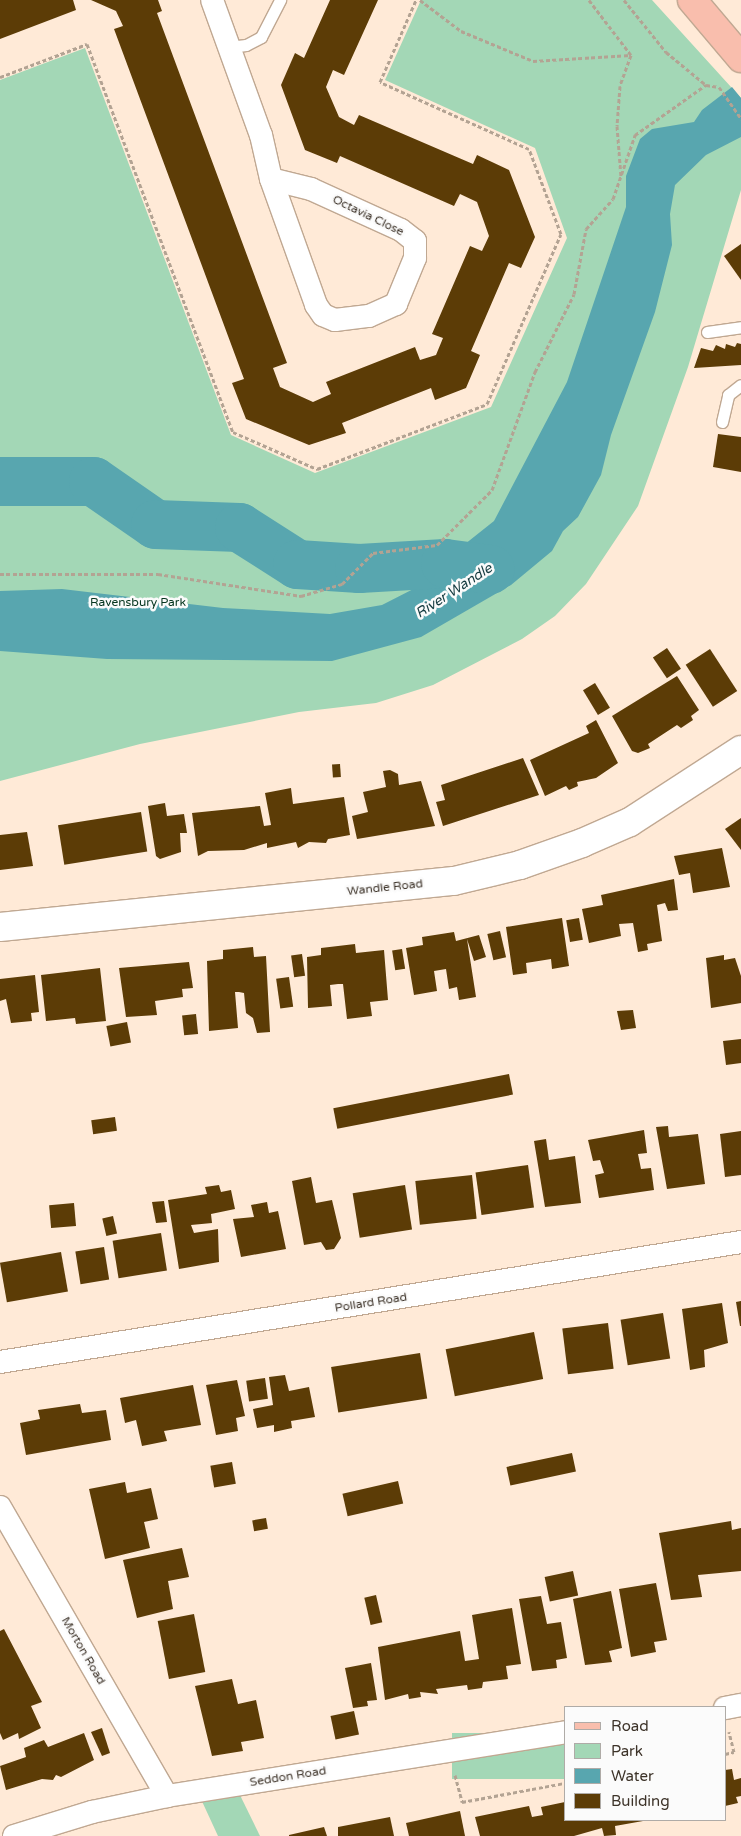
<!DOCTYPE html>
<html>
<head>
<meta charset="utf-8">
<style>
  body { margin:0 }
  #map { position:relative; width:741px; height:1836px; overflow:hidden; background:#ffead7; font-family:"Varela Round",sans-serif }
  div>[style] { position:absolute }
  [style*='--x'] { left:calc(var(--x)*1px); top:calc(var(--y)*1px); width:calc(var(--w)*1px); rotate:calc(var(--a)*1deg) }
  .green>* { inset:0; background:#a3d7b6; transform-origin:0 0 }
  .water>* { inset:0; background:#58a6af }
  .river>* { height:49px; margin:-24.5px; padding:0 24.5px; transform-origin:24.5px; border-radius:24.5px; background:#58a6af }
  .building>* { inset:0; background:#5c3c06; transform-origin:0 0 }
  .path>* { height:3px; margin-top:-1.5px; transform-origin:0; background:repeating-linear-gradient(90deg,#b3a393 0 4px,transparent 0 6.5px) }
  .roads { filter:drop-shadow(1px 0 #c0a892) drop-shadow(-1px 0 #c0a892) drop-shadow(0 1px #c0a892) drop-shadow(0 -1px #c0a892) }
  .lane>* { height:11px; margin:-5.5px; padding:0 5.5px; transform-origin:5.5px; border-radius:5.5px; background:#fff }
  .street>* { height:22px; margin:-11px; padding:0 11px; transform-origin:11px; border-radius:11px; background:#fff }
  .secondary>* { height:28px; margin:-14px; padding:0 14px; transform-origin:14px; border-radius:14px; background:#fff }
  .primary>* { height:28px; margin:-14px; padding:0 14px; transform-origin:14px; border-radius:14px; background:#f9bead }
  span { translate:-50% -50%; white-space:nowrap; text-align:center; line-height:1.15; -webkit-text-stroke:5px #fbfbfb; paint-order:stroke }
  .street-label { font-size:12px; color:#3d3329 }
  .park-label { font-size:12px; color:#05351e }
  .water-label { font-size:14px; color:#143a3f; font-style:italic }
  .legend { position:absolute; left:564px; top:1706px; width:162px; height:115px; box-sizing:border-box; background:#fbfbfb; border:1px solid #afaba7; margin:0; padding:6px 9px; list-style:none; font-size:15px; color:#3d3329 }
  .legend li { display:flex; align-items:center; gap:10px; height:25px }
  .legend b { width:25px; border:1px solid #afaba7 }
</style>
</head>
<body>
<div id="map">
  <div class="green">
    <div style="clip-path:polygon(421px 0,652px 0,741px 98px,741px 190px,688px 367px,638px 506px,586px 584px,555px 616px,522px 639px,433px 685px,376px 703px,299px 712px,140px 744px,0 781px,0 80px,85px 48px,231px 435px,315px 473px,491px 407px,567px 238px,535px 148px,385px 80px)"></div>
    <div style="left:565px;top:1733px;width:46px;height:113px;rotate:90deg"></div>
    <div style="clip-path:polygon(237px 1789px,260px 1836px,218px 1836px,200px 1797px)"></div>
  </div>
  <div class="water">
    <div style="clip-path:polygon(732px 87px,741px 98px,741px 137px,706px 155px,675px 185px,670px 214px,672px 245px,655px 312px,611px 435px,601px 475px,578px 517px,563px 531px,552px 551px,511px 585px,421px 637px,332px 661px,107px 659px,0 651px,0 591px,62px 589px,223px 608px,330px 614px,382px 605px,429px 581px,455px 552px,494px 521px,567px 382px,626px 207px,626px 176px,640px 139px,652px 129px,694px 122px,702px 110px)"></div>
  </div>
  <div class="river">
    <div style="--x:0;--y:481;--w:93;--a:0"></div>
    <div style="--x:93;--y:481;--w:75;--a:34.7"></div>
    <div style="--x:155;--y:524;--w:84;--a:2"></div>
    <div style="--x:239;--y:527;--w:69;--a:32.5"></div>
    <div style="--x:297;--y:564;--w:62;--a:3.7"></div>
    <div style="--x:359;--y:568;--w:86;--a:-3.3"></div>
    <div style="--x:445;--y:563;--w:45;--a:7.6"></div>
  </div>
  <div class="building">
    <div style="clip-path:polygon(0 0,73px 0,76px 10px,0 39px)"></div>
    <div style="clip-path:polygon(91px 0,158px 0,162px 11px,157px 13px,287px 363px,273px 368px,280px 387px,313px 402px,331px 394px,326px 382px,415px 347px,420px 360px,436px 355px,443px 338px,432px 334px,470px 246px,482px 251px,489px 236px,477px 202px,460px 194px,454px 206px,340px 156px,337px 163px,305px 150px,281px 85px,295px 53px,304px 58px,330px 0,378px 0,344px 75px,333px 70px,326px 87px,339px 117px,354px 125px,359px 115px,473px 164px,477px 155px,509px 170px,535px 237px,521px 268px,509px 263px,471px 351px,480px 355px,466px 388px,435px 400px,431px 388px,342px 423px,346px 433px,309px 445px,246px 419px,232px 383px,244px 379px,114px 29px,123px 26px,116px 11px)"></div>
    <div style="clip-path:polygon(741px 244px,741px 280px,724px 256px)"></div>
    <div style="clip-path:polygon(737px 343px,741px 344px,741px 365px,694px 368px,701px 348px,713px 351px,716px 345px,725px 349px,726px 344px,735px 347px)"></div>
    <div style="clip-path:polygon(718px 434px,741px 437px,741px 472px,713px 467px)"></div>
    <div style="left:667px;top:648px;width:25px;height:17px;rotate:56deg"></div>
    <div style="left:710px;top:649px;width:50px;height:29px;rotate:57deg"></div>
    <div style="clip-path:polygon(677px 676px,699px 710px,691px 716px,693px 720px,681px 728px,677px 725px,648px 744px,650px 748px,638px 753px,632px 751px,612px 716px)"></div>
    <div style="left:595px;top:683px;width:29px;height:14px;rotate:59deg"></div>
    <div style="clip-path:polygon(596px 720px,618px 763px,596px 778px,577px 782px,578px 786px,569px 790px,566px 786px,545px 796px,530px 760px,589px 733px,586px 726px)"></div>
    <div style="clip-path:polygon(523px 758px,539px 795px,443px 826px,436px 802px,445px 800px,441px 785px)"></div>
    <div style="left:340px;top:764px;width:13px;height:8px;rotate:86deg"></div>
    <div style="clip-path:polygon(390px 770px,398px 774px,399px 785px,421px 781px,435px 826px,357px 839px,352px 816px,368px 812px,363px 792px,386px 787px,383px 771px)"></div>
    <div style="clip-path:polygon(291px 788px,293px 804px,344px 797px,350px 835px,328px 839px,326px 843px,309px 842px,298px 848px,296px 842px,267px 848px,267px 843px,244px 850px,208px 851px,198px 856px,192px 813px,260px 806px,264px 826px,271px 825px,265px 793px)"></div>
    <div style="clip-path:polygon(165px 803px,167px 816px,184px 814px,187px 833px,180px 833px,181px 852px,160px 859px,156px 856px,148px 806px)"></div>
    <div style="left:141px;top:812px;width:40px;height:84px;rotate:81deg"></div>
    <div style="clip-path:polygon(741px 818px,741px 850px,725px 829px)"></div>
    <div style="clip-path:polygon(27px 832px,33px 866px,0 870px,0 835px)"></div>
    <div style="clip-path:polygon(722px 848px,730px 887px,693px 893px,690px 873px,679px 875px,674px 856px)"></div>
    <div style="clip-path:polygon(674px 879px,678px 910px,668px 911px,665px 903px,657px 905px,662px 941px,647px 944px,648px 950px,638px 952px,633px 923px,619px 924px,621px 936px,589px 943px,582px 909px,603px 905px,601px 895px)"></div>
    <div style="clip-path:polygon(562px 918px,569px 966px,552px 969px,551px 959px,526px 963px,527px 973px,513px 975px,506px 927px)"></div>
    <div style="left:579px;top:918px;width:22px;height:13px;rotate:80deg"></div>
    <div style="left:500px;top:931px;width:27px;height:13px;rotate:77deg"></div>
    <div style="clip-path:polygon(454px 932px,456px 941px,479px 935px,486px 957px,474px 961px,467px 939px,476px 997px,459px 1000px,457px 987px,449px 989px,446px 969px,434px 971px,437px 991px,414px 995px,406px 948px,423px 945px,422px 937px)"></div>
    <div style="clip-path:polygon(355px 944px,356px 953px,384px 950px,388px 1000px,370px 1002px,372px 1016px,347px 1019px,343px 984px,338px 984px,330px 985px,332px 1006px,308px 1008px,307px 957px,321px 955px,321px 948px)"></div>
    <div style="clip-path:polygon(253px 947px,254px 957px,266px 956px,270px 1032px,257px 1033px,253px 1018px,246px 1013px,244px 993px,239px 992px,235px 992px,238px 1028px,209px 1031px,207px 961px,223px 959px,223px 950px)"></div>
    <div style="left:402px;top:949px;width:20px;height:10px;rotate:81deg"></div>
    <div style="left:302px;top:954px;width:22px;height:11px;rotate:82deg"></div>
    <div style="clip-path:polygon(724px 955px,724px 960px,735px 958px,741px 976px,741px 1003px,711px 1008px,706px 958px)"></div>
    <div style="clip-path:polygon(189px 962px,193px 988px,182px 989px,183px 997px,155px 1001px,157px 1015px,126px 1017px,119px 968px)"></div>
    <div style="clip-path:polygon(100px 968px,106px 1021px,76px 1024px,75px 1018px,46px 1021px,41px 975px)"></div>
    <div style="clip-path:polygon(35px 975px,39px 1012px,31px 1013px,32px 1021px,11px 1023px,6px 999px,0 1001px,0 979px)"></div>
    <div style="left:289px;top:977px;width:30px;height:13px;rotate:82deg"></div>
    <div style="clip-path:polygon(633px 1010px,636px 1028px,621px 1030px,617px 1011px)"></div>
    <div style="left:196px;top:1014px;width:20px;height:14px;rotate:84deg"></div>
    <div style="left:127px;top:1022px;width:21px;height:21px;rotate:79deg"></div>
    <div style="clip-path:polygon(741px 1039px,741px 1063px,726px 1065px,723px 1041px)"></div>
    <div style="left:509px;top:1074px;width:21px;height:179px;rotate:79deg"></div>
    <div style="left:115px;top:1117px;width:14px;height:24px;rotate:82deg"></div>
    <div style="clip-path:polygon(668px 1126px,669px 1137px,698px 1134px,705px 1184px,667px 1189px,656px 1127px)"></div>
    <div style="clip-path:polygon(644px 1130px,647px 1153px,638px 1154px,641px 1169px,651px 1168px,654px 1190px,599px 1198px,595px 1175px,604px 1173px,600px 1160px,593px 1161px,588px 1140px)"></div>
    <div style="clip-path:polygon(741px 1131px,741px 1175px,725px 1177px,720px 1134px)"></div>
    <div style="clip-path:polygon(546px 1139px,549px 1160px,575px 1156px,581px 1203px,545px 1207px,534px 1141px)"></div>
    <div style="left:528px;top:1165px;width:43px;height:53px;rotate:82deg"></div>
    <div style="left:472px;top:1175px;width:44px;height:57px;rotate:84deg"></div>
    <div style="clip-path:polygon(311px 1177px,316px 1203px,332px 1200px,341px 1238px,334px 1249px,326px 1250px,321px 1242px,304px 1245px,292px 1181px)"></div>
    <div style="clip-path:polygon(219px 1185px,221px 1192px,231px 1190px,235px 1209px,211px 1214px,212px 1223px,191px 1225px,194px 1233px,218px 1229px,219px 1262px,179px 1269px,168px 1200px,207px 1194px,205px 1187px)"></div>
    <div style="left:405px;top:1185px;width:45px;height:53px;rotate:81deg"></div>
    <div style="clip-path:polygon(164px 1201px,167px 1222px,156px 1223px,152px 1202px)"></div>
    <div style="clip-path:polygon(267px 1202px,269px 1213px,278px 1211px,286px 1249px,241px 1257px,233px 1219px,254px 1217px,251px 1205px)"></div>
    <div style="left:74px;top:1203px;width:23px;height:25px;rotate:85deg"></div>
    <div style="left:113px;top:1216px;width:18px;height:11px;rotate:77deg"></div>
    <div style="left:161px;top:1233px;width:38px;height:49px;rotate:81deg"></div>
    <div style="left:104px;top:1247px;width:33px;height:29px;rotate:81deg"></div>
    <div style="left:61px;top:1252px;width:40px;height:62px;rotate:80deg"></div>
    <div style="clip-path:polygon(741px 1301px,741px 1326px,740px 1326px,736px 1302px)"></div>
    <div style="clip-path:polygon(722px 1303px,728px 1343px,704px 1350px,705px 1367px,690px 1370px,682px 1309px)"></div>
    <div style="left:663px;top:1313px;width:46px;height:43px;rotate:81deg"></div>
    <div style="left:608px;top:1323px;width:46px;height:46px;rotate:83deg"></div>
    <div style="left:534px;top:1332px;width:48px;height:90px;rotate:79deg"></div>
    <div style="left:420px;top:1353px;width:46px;height:90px;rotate:81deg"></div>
    <div style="clip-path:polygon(285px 1375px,289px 1391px,309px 1387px,315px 1417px,291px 1421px,292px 1428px,274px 1432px,274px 1425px,257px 1428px,253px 1409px,273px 1405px,269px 1377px)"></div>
    <div style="left:265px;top:1378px;width:21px;height:19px;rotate:82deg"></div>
    <div style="clip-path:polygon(237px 1380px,245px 1416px,236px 1418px,238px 1431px,216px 1435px,206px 1385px)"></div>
    <div style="clip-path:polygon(193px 1385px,201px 1425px,164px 1431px,167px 1441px,142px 1446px,136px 1420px,125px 1423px,120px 1398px)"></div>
    <div style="clip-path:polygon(80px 1404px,82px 1413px,106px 1410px,111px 1440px,26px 1455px,20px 1423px,40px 1419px,38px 1410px)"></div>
    <div style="left:572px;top:1453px;width:19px;height:67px;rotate:78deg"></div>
    <div style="left:232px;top:1462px;width:22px;height:22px;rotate:80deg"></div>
    <div style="left:398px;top:1481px;width:23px;height:57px;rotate:77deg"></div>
    <div style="clip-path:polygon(125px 1482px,127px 1493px,151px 1488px,158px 1519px,144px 1522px,150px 1548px,105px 1559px,89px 1489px)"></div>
    <div style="left:266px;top:1518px;width:11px;height:14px;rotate:80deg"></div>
    <div style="clip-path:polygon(731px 1521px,732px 1530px,741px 1528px,741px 1571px,698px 1575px,702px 1597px,671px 1600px,659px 1533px)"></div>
    <div style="clip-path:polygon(182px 1548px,189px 1577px,168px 1581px,173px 1609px,137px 1618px,123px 1560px)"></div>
    <div style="left:573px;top:1571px;width:25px;height:29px;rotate:78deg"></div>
    <div style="clip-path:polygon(656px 1583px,667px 1640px,654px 1642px,656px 1652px,631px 1657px,619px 1589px)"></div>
    <div style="clip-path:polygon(611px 1591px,622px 1648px,609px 1651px,612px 1662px,585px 1665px,573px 1599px)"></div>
    <div style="left:376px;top:1595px;width:28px;height:12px;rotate:77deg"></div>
    <div style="clip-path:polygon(541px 1596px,547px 1624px,561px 1622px,567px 1658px,556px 1660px,557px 1668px,532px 1671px,519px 1599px)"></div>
    <div style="clip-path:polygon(512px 1608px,521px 1664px,506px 1666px,508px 1679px,483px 1682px,482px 1688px,468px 1690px,467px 1685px,436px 1689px,438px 1694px,420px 1692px,421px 1697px,409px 1699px,408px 1694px,385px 1700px,378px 1647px,460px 1631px,465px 1661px,479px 1659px,472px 1615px)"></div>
    <div style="left:194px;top:1614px;width:59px;height:37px;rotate:79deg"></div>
    <div style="clip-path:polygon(4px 1629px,42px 1702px,31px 1706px,41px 1728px,19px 1739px,18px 1733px,3px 1740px,0 1733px,0 1631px)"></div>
    <div style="clip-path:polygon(371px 1663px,377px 1700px,367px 1701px,368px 1706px,353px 1708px,345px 1668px)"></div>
    <div style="clip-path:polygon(232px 1679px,238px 1704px,256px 1700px,264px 1738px,241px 1742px,243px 1751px,212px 1756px,195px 1686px)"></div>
    <div style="left:354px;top:1711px;width:24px;height:24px;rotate:78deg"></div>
    <div style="clip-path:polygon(102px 1728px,110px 1753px,102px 1756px,91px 1732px)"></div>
    <div style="clip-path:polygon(84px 1733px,94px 1760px,61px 1777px,56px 1775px,53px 1780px,42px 1779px,6px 1790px,0 1766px,26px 1757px,24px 1748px,44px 1740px,48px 1747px)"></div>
    <div style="clip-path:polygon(732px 1769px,734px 1780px,741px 1778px,741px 1796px,736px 1797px,738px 1803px,725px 1806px,725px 1770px)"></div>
    <div style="clip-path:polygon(565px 1802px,565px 1820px,643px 1821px,615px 1826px,616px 1835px,604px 1836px,602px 1828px,574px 1836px,480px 1836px,475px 1817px,529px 1806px,532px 1817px,543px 1815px,541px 1807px)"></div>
    <div style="clip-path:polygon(460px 1811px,465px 1836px,409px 1836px,406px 1823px)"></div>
    <div style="clip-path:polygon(390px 1817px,394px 1836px,338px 1836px,338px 1827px)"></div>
    <div style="clip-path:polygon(324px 1827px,327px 1836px,289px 1836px,289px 1835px)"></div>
  </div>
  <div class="path">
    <div style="--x:420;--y:0;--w:51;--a:37.1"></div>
    <div style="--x:461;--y:31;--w:78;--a:22.6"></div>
    <div style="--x:533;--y:61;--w:98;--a:-3.5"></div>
    <div style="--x:589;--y:0;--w:69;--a:52.6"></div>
    <div style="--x:631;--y:55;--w:33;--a:110"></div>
    <div style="--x:620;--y:86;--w:40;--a:94.3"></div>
    <div style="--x:617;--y:126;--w:51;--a:85.5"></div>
    <div style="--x:624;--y:0;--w:67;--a:51.1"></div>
    <div style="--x:666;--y:52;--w:52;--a:39.5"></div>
    <div style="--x:706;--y:85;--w:13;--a:9"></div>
    <div style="--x:719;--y:87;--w:39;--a:55"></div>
    <div style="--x:0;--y:77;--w:93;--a:-20.8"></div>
    <div style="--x:87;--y:44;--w:415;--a:69.4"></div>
    <div style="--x:233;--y:432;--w:92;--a:23.8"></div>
    <div style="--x:317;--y:469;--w:182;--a:-20.9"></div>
    <div style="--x:487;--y:404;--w:185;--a:-66.5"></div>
    <div style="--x:561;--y:234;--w:91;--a:-110.6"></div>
    <div style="--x:529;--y:149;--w:163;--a:-155.8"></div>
    <div style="--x:380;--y:82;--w:90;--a:-66.3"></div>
    <div style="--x:0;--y:574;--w:158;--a:0"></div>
    <div style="--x:158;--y:574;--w:145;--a:8.7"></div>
    <div style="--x:301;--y:596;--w:43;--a:-16.3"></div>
    <div style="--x:342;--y:584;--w:44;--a:-45"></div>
    <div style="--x:373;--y:553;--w:64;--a:-7.1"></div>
    <div style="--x:437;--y:545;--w:78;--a:-45"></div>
    <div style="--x:492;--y:490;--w:126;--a:-70"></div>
    <div style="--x:535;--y:372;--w:87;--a:-63.4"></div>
    <div style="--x:574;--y:294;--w:66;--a:-79.5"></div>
    <div style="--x:586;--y:229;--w:40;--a:-48"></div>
    <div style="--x:613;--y:199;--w:68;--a:-71"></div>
    <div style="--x:635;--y:135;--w:87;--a:-35.2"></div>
    <div style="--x:725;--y:1754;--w:9;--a:-13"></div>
    <div style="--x:734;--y:1752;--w:21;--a:-104"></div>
    <div style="--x:455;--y:1775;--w:28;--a:75"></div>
    <div style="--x:462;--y:1802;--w:105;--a:-10.5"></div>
  </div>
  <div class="roads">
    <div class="lane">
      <div style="--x:229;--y:47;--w:17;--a:-7"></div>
      <div style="--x:246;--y:45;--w:17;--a:-28"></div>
      <div style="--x:261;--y:37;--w:42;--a:-62.8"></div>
      <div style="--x:707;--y:332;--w:34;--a:-8"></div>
      <div style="--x:722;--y:422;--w:28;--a:-77"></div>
      <div style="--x:728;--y:395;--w:16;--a:-38"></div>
    </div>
    <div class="street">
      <div style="--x:212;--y:0;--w:144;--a:70.1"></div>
      <div style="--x:261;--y:135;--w:45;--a:77.2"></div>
      <div style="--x:271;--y:179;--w:134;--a:70.3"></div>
      <div style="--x:316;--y:305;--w:12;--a:55"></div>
      <div style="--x:323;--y:315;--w:13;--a:23"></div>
      <div style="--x:335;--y:320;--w:34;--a:-7"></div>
      <div style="--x:369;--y:316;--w:30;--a:-24"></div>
      <div style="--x:396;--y:304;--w:50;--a:-67.6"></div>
      <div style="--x:415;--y:258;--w:17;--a:-90"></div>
      <div style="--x:415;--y:241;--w:18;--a:-142"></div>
      <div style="--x:401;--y:230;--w:99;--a:-155.5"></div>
      <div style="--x:311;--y:189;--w:41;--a:-166"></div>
      <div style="--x:0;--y:1362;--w:751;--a:-9.2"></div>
      <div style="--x:0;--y:1507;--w:334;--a:60"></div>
      <div style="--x:725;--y:1708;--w:16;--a:-11"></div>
      <div style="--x:14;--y:1836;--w:82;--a:-17.1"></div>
      <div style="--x:92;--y:1812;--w:77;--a:-12"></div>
      <div style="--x:167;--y:1796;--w:403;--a:-9.1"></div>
    </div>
    <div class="secondary">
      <div style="--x:0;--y:927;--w:456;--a:-5.8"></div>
      <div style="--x:454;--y:881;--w:68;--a:-13.6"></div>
      <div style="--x:520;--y:865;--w:66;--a:-19.5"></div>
      <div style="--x:582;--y:843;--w:52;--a:-23.6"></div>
      <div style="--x:630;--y:822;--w:132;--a:-33"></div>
    </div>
    <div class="primary">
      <div style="--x:692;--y:0;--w:76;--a:49.8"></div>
    </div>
  </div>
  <div class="street-label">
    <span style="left:368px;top:216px;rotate:26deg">Octavia Close</span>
    <span style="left:385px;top:888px;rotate:-6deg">Wandle Road</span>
    <span style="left:371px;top:1303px;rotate:-9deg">Pollard Road</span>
    <span style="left:83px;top:1651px;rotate:60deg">Morton Road</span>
    <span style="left:288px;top:1777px;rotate:-9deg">Seddon Road</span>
  </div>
  <div class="park-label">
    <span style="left:138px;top:603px">Ravensbury Park</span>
  </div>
  <div class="water-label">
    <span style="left:454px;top:591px;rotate:-33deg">River Wandle</span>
  </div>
  <ul class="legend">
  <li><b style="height:6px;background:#f9bead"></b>Road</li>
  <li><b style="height:14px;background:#a3d7b6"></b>Park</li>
  <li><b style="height:14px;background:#58a6af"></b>Water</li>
  <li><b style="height:14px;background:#5c3c06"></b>Building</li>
  </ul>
</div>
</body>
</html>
